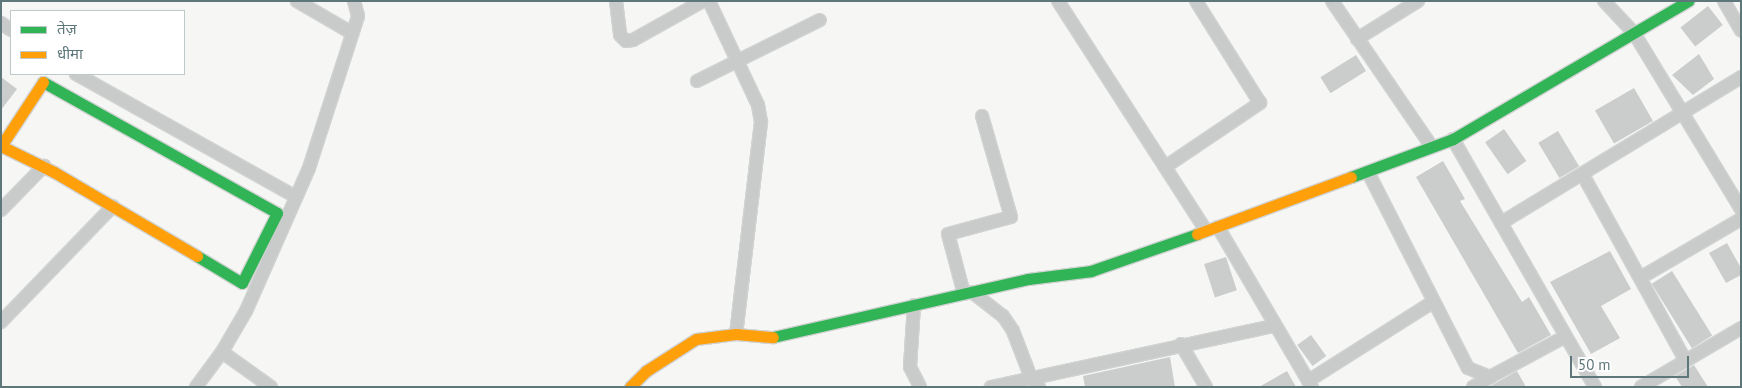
<!DOCTYPE html>
<html>
<head>
<meta charset="utf-8">
<style>
  body { margin:0 }
  #map { position:relative; width:1742px; height:388px; overflow:hidden; background:#f6f6f5; font-family:"PT Sans","Noto Sans Devanagari",sans-serif }
  div>[style] { position:absolute }
  [style*='--x'] { left:calc(var(--x)*1px); top:calc(var(--y)*1px); width:calc(var(--w)*1px); rotate:calc(var(--a)*1deg) }
  .building>* { inset:0; background:#cbcdcd; transform-origin:0 0 }
  .roads { filter:drop-shadow(1px 0 #d1d3d3) drop-shadow(-1px 0 #d1d3d3) drop-shadow(0 1px #d1d3d3) drop-shadow(0 -1px #d1d3d3) }
  .street>* { height:12px; margin:-6px; padding:0 6px; transform-origin:6px; border-radius:6px; background:#c8cbca }
  .fast>* { height:11px; margin:-5.5px; padding:0 5.5px; transform-origin:5.5px; border-radius:5.5px; background:#30b455 }
  .slow>* { height:11px; margin:-5.5px; padding:0 5.5px; transform-origin:5.5px; border-radius:5.5px; background:#ff9f0a }
  span { translate:-50% -50%; white-space:nowrap; text-align:center; line-height:1.15; -webkit-text-stroke:5px #fff; paint-order:stroke }
  .frame { position:absolute; inset:0; border:2px solid #5d777a; pointer-events:none }
  .legend { position:absolute; left:10px; top:10px; width:175px; height:65px; box-sizing:border-box; background:#fff; border:1px solid #bec9ca; margin:0; padding:6px 9px; list-style:none; font-size:15px; color:#5d777a }
  .legend li { display:flex; align-items:center; gap:10px; height:25px }
  .legend b { width:25px; border:1px solid #bec9ca }
  .scale { position:absolute; left:1570px; top:356px; width:119px; height:22px; box-sizing:border-box; border:2px solid #5d777a; border-top:0; padding-left:6px; font-size:15px; line-height:18px; white-space:nowrap; color:#5d777a; -webkit-text-stroke:4px #fff; paint-order:stroke }
</style>
</head>
<body>
<div id="map">
  <div class="building">
    <div style="left:1708px;top:6px;width:24px;height:35px;rotate:52deg"></div>
    <div style="clip-path:polygon(1699px 54px,1714px 79px,1693px 95px,1672px 75px)"></div>
    <div style="left:1356px;top:55px;width:19px;height:42px;rotate:58deg"></div>
    <div style="clip-path:polygon(1px 77px,17px 89px,1px 110px)"></div>
    <div style="left:1634px;top:88px;width:38px;height:45px;rotate:60deg"></div>
    <div style="left:1504px;top:129px;width:39px;height:23px;rotate:55deg"></div>
    <div style="left:1558px;top:131px;width:41px;height:23px;rotate:59deg"></div>
    <div style="clip-path:polygon(1443px 161px,1465px 199px,1460px 201px,1522px 302px,1529px 297px,1551px 335px,1518px 353px,1416px 177px)"></div>
    <div style="clip-path:polygon(1727px 243px,1741px 268px,1741px 275px,1726px 283px,1709px 253px)"></div>
    <div style="clip-path:polygon(1610px 251px,1631px 289px,1601px 306px,1620px 338px,1591px 354px,1550px 282px)"></div>
    <div style="left:1226px;top:257px;width:35px;height:23px;rotate:72deg"></div>
    <div style="left:1672px;top:271px;width:76px;height:24px;rotate:58deg"></div>
    <div style="left:1311px;top:335px;width:26px;height:17px;rotate:54deg"></div>
    <div style="clip-path:polygon(1170px 357px,1175px 387px,1085px 387px,1083px 376px)"></div>
    <div style="clip-path:polygon(1694px 365px,1708px 387px,1682px 387px,1675px 376px)"></div>
    <div style="clip-path:polygon(1287px 371px,1296px 387px,1259px 387px)"></div>
    <div style="clip-path:polygon(1517px 371px,1526px 387px,1489px 387px,1494px 384px)"></div>
  </div>
  <div class="roads">
    <div class="street">
      <div style="--x:297;--y:1;--w:64;--a:30.2"></div>
      <div style="--x:616;--y:1;--w:34;--a:83"></div>
      <div style="--x:620;--y:35;--w:8;--a:45"></div>
      <div style="--x:626;--y:41;--w:7;--a:-8"></div>
      <div style="--x:633;--y:40;--w:80;--a:-29.1"></div>
      <div style="--x:709;--y:1;--w:115;--a:64.8"></div>
      <div style="--x:758;--y:105;--w:17;--a:80"></div>
      <div style="--x:761;--y:122;--w:213;--a:96.7"></div>
      <div style="--x:1058;--y:1;--w:271;--a:57.2"></div>
      <div style="--x:1332;--y:1;--w:177;--a:55.6"></div>
      <div style="--x:1604;--y:1;--w:44;--a:46.8"></div>
      <div style="--x:1634;--y:33;--w:206;--a:58.7"></div>
      <div style="--x:1724;--y:1;--w:34;--a:60"></div>
      <div style="--x:1;--y:23;--w:12;--a:35"></div>
      <div style="--x:1357;--y:39;--w:72;--a:-31.9"></div>
      <div style="--x:76;--y:74;--w:252;--a:29.2"></div>
      <div style="--x:697;--y:81;--w:137;--a:-26.4"></div>
      <div style="--x:1453;--y:139;--w:286;--a:60.2"></div>
      <div style="--x:1165;--y:167;--w:115;--a:-34"></div>
      <div style="--x:1260;--y:103;--w:120;--a:-122.1"></div>
      <div style="--x:1368;--y:172;--w:220;--a:63"></div>
      <div style="--x:1468;--y:368;--w:24;--a:22"></div>
      <div style="--x:1490;--y:377;--w:86;--a:-28.3"></div>
      <div style="--x:1583;--y:175;--w:211;--a:61.1"></div>
      <div style="--x:1;--y:210;--w:62;--a:-45.7"></div>
      <div style="--x:1501;--y:223;--w:281;--a:-31.3"></div>
      <div style="--x:1218;--y:227;--w:186;--a:59.6"></div>
      <div style="--x:1640;--y:278;--w:117;--a:-30.3"></div>
      <div style="--x:972;--y:292;--w:39;--a:38"></div>
      <div style="--x:1003;--y:316;--w:18;--a:56"></div>
      <div style="--x:1013;--y:331;--w:50;--a:69"></div>
      <div style="--x:1031;--y:378;--w:12;--a:48"></div>
      <div style="--x:964;--y:294;--w:62;--a:-104.9"></div>
      <div style="--x:948;--y:234;--w:65;--a:-15.1"></div>
      <div style="--x:1011;--y:217;--w:105;--a:-106"></div>
      <div style="--x:914;--y:305;--w:62;--a:93.7"></div>
      <div style="--x:910;--y:367;--w:22;--a:63"></div>
      <div style="--x:1;--y:322;--w:161;--a:-46"></div>
      <div style="--x:1181;--y:344;--w:50;--a:59.8"></div>
      <div style="--x:222;--y:352;--w:60;--a:35.5"></div>
      <div style="--x:1308;--y:381;--w:148;--a:-32.3"></div>
      <div style="--x:196;--y:387;--w:44;--a:-53.4"></div>
      <div style="--x:222;--y:352;--w:48;--a:-59.7"></div>
      <div style="--x:246;--y:311;--w:156;--a:-66.2"></div>
      <div style="--x:309;--y:168;--w:160;--a:-72.1"></div>
      <div style="--x:358;--y:16;--w:16;--a:-105"></div>
      <div style="--x:991;--y:387;--w:289;--a:-12.2"></div>
      <div style="--x:1473;--y:387;--w:20;--a:-30"></div>
      <div style="--x:1641;--y:387;--w:116;--a:-30.5"></div>
    </div>
    <div class="fast">
      <div style="--x:43;--y:82;--w:268;--a:29.2"></div>
      <div style="--x:277;--y:213;--w:78;--a:116.6"></div>
      <div style="--x:242;--y:283;--w:52;--a:-149"></div>
      <div style="--x:1351;--y:177;--w:109;--a:-20.4"></div>
      <div style="--x:1453;--y:139;--w:273;--a:-30.4"></div>
      <div style="--x:773;--y:337;--w:262;--a:-12.8"></div>
      <div style="--x:1028;--y:279;--w:64;--a:-7.2"></div>
      <div style="--x:1091;--y:271;--w:112;--a:-19.2"></div>
    </div>
    <div class="slow">
      <div style="--x:43;--y:82;--w:77;--a:123.3"></div>
      <div style="--x:1;--y:146;--w:59;--a:26.1"></div>
      <div style="--x:54;--y:172;--w:166;--a:30.4"></div>
      <div style="--x:1197;--y:234;--w:164;--a:-20.3"></div>
      <div style="--x:630;--y:387;--w:23;--a:-45"></div>
      <div style="--x:646;--y:371;--w:59;--a:-32.6"></div>
      <div style="--x:696;--y:339;--w:40;--a:-7.1"></div>
      <div style="--x:736;--y:334;--w:37;--a:5"></div>
    </div>
  </div>
  <div class="frame"></div>
  <ul class="legend">
  <li><b style="height:6px;background:#30b455"></b>तेज़</li>
  <li><b style="height:6px;background:#ff9f0a"></b>धीमा</li>
  </ul>
  <div class="scale">50 m</div>
</div>
</body>
</html>
